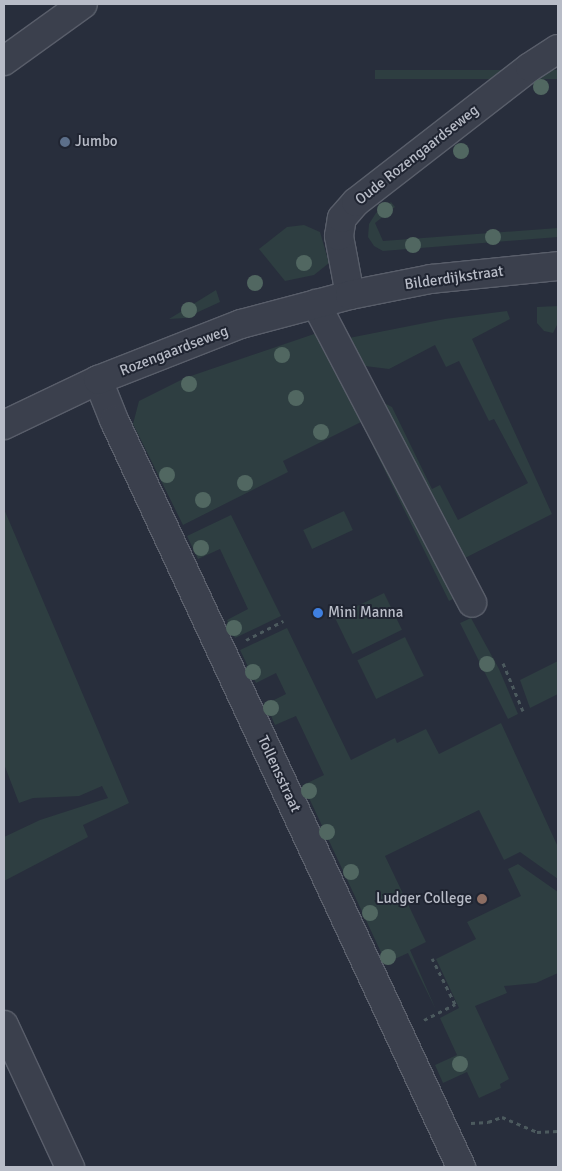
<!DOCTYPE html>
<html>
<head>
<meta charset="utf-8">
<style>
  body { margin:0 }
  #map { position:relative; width:562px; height:1171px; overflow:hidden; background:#282e3c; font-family:Signika,sans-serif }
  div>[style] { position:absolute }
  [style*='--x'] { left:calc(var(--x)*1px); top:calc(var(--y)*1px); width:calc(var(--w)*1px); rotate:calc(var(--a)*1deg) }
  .green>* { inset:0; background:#2e3e41; transform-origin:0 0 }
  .path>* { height:3px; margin-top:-1.5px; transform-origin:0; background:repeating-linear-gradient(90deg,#4c5a5e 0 4px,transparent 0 8px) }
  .roads { filter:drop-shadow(1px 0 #595e6a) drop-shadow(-1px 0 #595e6a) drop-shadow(0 1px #595e6a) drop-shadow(0 -1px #595e6a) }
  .minor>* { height:28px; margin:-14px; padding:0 14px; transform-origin:14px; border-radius:14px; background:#3b404d }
  .trees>* { width:16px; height:16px; margin:-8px; border-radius:50%; background:#516761 }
  .dots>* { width:14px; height:14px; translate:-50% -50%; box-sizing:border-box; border:2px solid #202532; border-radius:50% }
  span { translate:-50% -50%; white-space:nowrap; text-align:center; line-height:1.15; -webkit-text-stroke:4px #202532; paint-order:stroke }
  .poi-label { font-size:15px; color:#b8bcc7 }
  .left { translate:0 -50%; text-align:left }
  .right { translate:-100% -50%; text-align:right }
  .street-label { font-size:15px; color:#b8bcc7 }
  .frame { position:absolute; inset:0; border:5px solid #b8bcc7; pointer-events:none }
</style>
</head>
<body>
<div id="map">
  <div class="green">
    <div style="left:558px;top:70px;width:9px;height:183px;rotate:90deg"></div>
    <div style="clip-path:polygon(391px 202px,395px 207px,375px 223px,383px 241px,558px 228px,558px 237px,383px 251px,374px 246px,368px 237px,369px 224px,376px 213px)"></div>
    <div style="clip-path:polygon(304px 225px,320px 232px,329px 263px,314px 275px,285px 281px,259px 249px,287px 227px)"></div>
    <div style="clip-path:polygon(216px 290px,220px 302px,185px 318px,169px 319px)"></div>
    <div style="clip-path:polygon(558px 306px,558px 323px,553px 333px,544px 331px,537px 323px,537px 307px)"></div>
    <div style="clip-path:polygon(507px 311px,510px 319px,472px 339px,552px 514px,457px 562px,380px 401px,392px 407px,432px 489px,440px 485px,458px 520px,528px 483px,494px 419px,489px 421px,459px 361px,446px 367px,435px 345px,389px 369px,365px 366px,358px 360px,349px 338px,445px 319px)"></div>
    <div style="clip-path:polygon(320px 332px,459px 596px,449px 601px,361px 422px,283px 461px,288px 472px,183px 525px,133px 424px,139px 401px,185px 378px)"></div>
    <div style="clip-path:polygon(4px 509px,129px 803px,83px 825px,88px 837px,4px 881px,4px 837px,40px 820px,108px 798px,102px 786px,79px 796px,33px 798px,19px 803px,4px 764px)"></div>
    <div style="left:344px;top:511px;width:21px;height:45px;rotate:65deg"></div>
    <div style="clip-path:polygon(231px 515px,281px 616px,235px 638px,227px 620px,248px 609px,220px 549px,198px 559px,187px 536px)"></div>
    <div style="left:384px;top:593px;width:41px;height:55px;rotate:64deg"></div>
    <div style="clip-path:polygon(471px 618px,499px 669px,518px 714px,508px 719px,460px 623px)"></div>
    <div style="clip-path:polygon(287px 628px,351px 760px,395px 738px,397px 743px,426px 729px,439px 754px,501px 723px,558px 847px,558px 879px,520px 852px,504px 860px,479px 810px,385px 856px,426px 942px,410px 950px,436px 1010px,408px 953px,386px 963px,303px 785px,324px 775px,296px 716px,275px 725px,266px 704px,286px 694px,276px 673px,256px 683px,240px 650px)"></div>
    <div style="left:405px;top:637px;width:43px;height:53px;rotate:64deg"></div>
    <div style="clip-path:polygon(558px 661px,558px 694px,530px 708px,520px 680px)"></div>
    <div style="clip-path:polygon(518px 864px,558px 892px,558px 973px,536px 983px,504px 986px,507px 993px,475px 1006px,509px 1079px,500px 1084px,501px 1088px,479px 1098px,467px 1072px,443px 1083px,435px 1065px,457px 1055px,440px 1018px,459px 1008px,436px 959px,476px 939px,467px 922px,521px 896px,508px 869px)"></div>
  </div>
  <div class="path">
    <div style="--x:246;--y:640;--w:42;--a:-27.2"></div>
    <div style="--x:503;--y:663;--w:52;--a:67.4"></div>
    <div style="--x:424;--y:1020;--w:35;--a:-27"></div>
    <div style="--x:455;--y:1004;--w:51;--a:-116.6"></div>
    <div style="--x:471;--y:1123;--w:17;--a:-3"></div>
    <div style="--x:488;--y:1122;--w:15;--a:-20"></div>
    <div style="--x:502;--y:1117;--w:38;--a:23"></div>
    <div style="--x:537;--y:1132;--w:21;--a:-3"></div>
  </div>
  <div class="roads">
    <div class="minor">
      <div style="--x:4;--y:61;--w:97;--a:-35.8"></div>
      <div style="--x:350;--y:295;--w:60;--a:-100.6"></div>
      <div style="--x:339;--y:236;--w:18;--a:-81"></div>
      <div style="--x:342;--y:218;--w:21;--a:-49"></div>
      <div style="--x:356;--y:202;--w:220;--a:-37.8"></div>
      <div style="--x:530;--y:67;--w:33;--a:-33"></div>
      <div style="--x:316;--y:304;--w:337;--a:62.4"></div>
      <div style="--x:98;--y:380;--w:43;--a:68.2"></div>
      <div style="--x:114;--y:420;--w:824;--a:65.08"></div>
      <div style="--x:4;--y:425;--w:104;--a:-25.6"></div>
      <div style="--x:98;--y:380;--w:154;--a:-21.4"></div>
      <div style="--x:241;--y:324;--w:113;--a:-14.9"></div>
      <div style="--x:350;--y:295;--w:83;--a:-11.2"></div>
      <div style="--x:431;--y:279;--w:128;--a:-5.8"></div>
      <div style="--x:4;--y:1025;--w:157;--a:65.1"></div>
    </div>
  </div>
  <div class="trees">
    <div style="left:541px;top:87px"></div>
    <div style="left:461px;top:151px"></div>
    <div style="left:385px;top:210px"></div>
    <div style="left:493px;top:237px"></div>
    <div style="left:413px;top:245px"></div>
    <div style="left:304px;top:263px"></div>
    <div style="left:255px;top:283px"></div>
    <div style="left:189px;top:310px"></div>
    <div style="left:282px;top:355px"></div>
    <div style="left:189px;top:384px"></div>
    <div style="left:296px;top:398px"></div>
    <div style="left:321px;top:432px"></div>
    <div style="left:167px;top:475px"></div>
    <div style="left:245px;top:483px"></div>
    <div style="left:203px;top:500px"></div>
    <div style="left:201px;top:548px"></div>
    <div style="left:234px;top:628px"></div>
    <div style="left:487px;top:664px"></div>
    <div style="left:253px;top:672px"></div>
    <div style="left:271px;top:708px"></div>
    <div style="left:309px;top:791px"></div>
    <div style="left:327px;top:832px"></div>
    <div style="left:351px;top:872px"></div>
    <div style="left:370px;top:913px"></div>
    <div style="left:388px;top:957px"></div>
    <div style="left:460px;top:1064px"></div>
  </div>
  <div class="dots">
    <div style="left:65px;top:142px;background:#5c6f8a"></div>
    <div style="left:318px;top:613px;background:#3f7fe0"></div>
    <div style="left:482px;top:899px;background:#8d6e63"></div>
  </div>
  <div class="poi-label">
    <span class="left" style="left:75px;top:142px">Jumbo</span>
    <span class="left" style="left:328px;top:613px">Mini Manna</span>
    <span class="right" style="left:472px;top:899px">Ludger College</span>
  </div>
  <div class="street-label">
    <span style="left:417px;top:155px;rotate:-38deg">Oude Rozengaardseweg</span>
    <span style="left:454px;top:278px;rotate:-8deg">Bilderdijkstraat</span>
    <span style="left:174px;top:351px;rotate:-21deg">Rozengaardseweg</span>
    <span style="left:279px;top:774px;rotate:65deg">Tollensstraat</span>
  </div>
  <div class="frame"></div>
</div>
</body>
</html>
